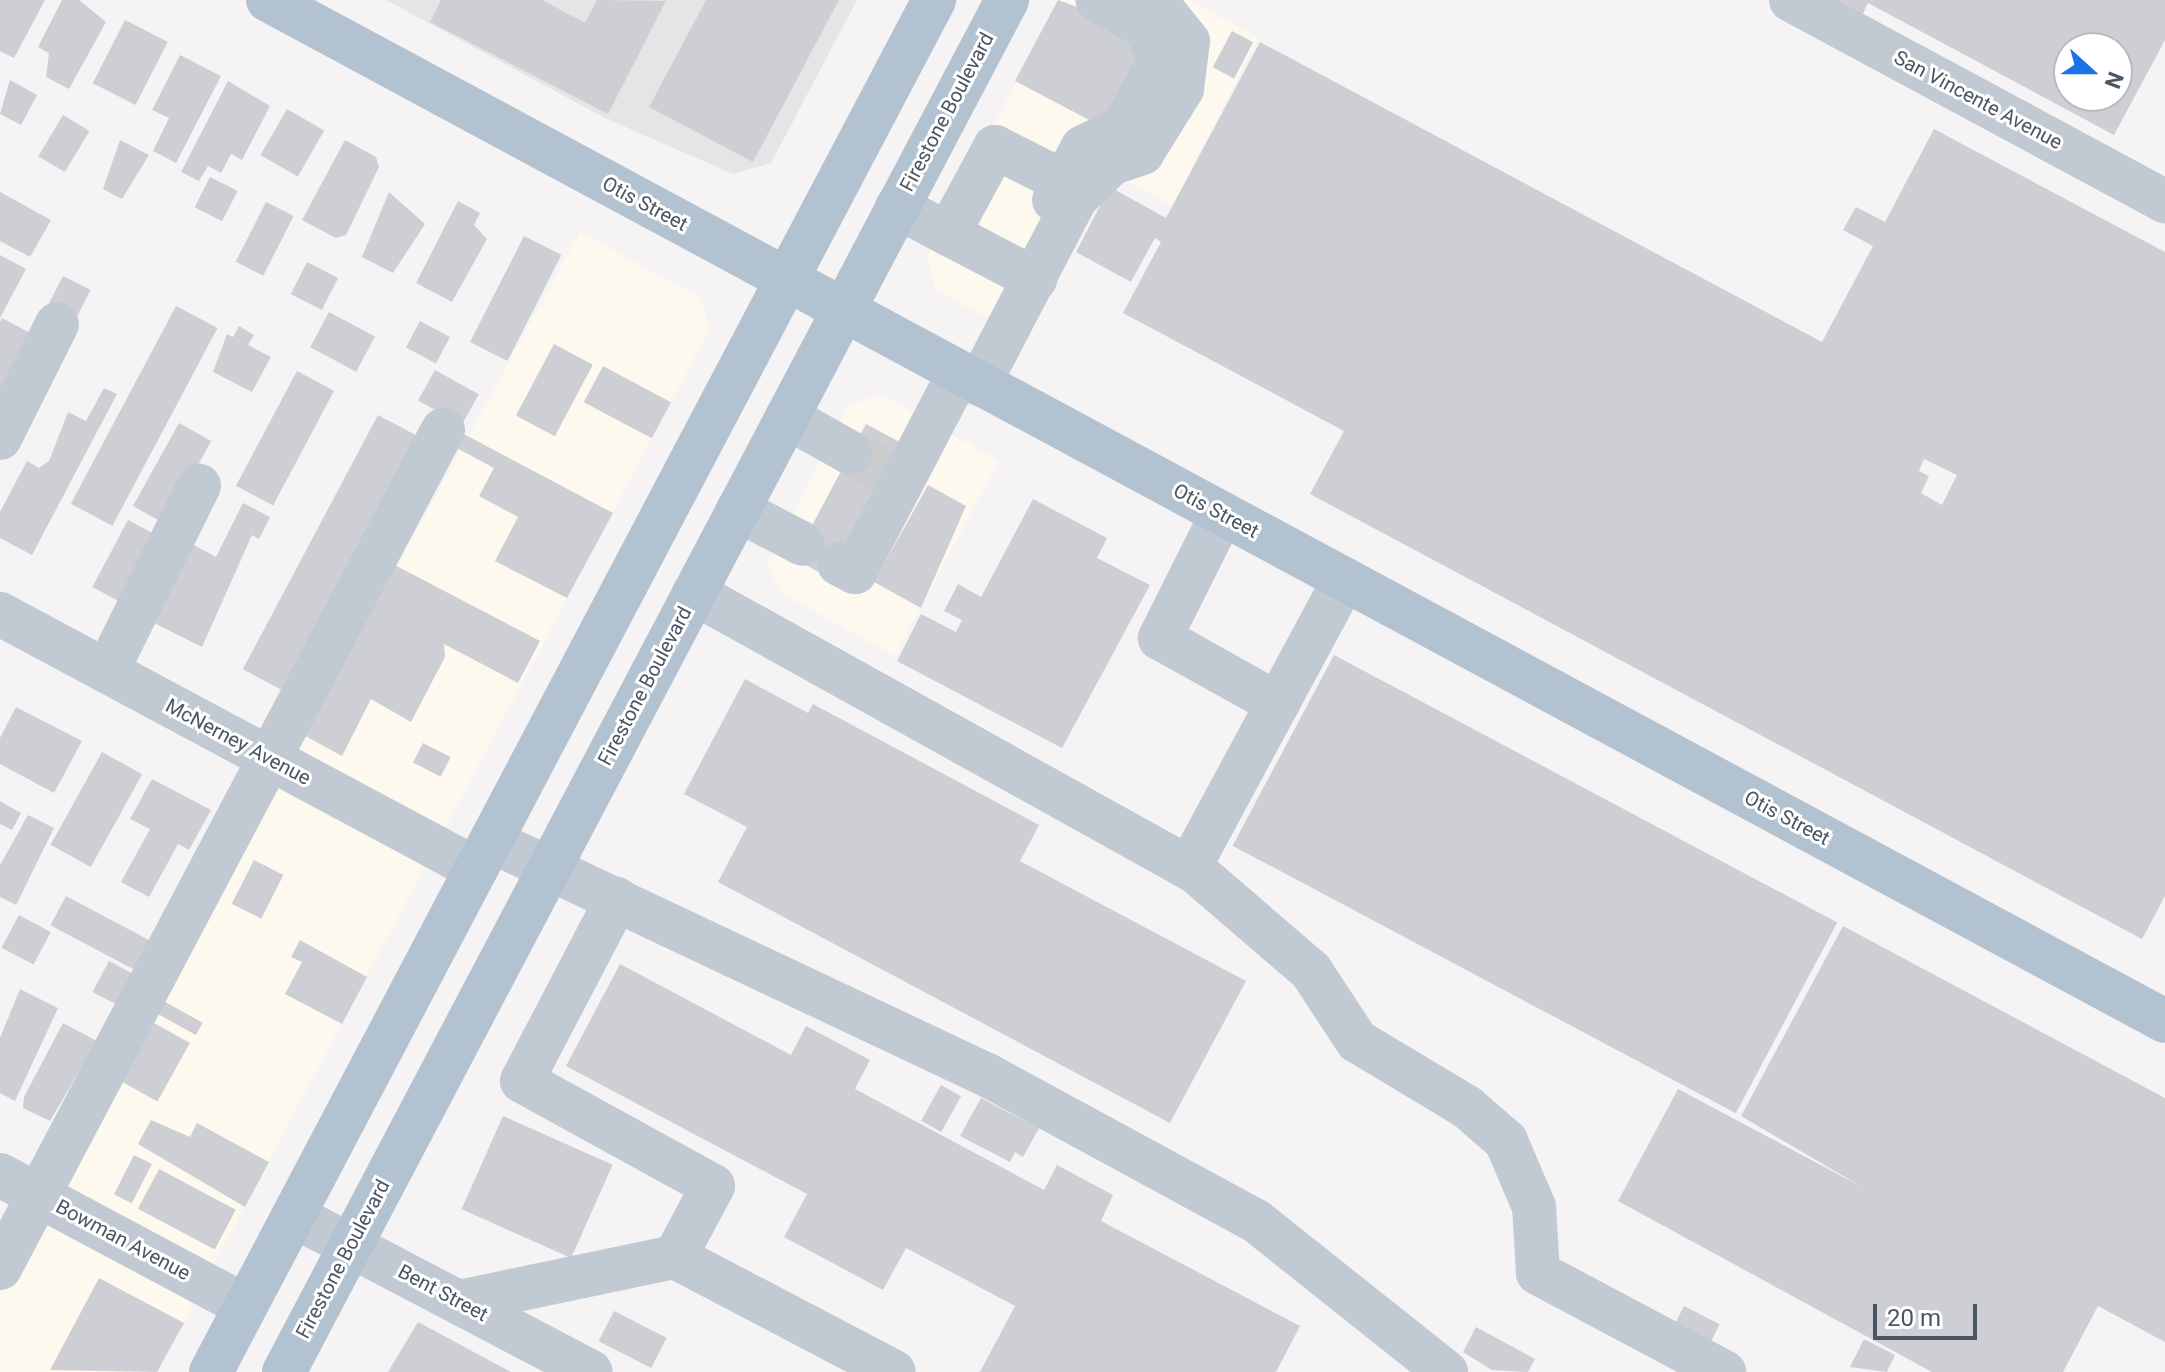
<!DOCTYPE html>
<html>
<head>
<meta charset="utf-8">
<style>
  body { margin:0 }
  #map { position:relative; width:2165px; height:1372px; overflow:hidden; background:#f5f3f3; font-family:Roboto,sans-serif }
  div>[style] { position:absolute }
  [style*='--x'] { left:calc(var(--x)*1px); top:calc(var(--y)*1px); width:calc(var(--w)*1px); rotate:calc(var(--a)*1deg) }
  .commercial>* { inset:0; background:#fdf9ef }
  .education>* { inset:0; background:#e6e4e5 }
  .building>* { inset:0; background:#cdcfd5; transform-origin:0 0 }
  .minor-tunnel>* { height:44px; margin-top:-22px; transform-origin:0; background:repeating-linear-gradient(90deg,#caccce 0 44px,transparent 0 66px) }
  .minor>* { height:44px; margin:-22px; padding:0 22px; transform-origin:22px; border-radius:22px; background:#c1cad2 }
  .major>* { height:44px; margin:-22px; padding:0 22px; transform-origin:22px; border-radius:22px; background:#b3c2d1 }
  span { translate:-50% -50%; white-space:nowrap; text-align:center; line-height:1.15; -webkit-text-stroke:6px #fff; paint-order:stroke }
  .street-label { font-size:20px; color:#4a5661 }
  .north { position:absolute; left:2053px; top:32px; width:80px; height:80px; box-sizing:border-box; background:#fff; border:2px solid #b7bbc0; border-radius:50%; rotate:111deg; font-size:22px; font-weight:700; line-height:32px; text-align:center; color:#4a5661 }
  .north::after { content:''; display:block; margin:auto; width:28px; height:36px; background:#1a73e8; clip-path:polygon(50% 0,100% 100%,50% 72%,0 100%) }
  .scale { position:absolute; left:1873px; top:1304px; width:104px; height:36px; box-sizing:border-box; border:4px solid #4a5661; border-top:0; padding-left:10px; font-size:24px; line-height:28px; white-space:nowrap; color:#4a5661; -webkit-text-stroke:6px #fff; paint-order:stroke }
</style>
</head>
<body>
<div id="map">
  <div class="commercial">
    <div style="clip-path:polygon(1058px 0,1189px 0,1259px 38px,1172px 206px,1111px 173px,1027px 340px,936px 290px,927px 256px)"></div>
    <div style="clip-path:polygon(580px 232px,701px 298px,709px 330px,157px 1372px,0 1372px,0 1293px)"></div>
    <div style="clip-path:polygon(880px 394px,999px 461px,895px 656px,781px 593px,767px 565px,848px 406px)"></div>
  </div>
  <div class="education">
    <div style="clip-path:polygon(386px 0,857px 0,771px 163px,733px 174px,605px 118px)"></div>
  </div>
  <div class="building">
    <div style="clip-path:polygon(0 0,45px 0,14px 58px,0 51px)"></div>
    <div style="clip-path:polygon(62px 0,79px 0,106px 22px,69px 89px,46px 77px,49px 53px,38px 47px)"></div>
    <div style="clip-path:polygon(441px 0,542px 0,585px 23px,597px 0,666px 1px,608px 114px,430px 22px)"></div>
    <div style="clip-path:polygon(706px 0,839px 0,753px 162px,649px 107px)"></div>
    <div style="clip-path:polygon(1058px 0,1080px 8px,1150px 59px,1112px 132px,1015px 81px)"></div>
    <div style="clip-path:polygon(evenodd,1807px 0,2165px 0,2165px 40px,2114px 135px,1868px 3px,1857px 26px,1807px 0,2069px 48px,2117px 48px,2117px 96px,2069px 96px,2069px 48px)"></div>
    <div style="left:125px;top:20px;width:48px;height:71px;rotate:27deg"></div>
    <div style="left:1232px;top:31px;width:24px;height:41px;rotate:28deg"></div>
    <div style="clip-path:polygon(evenodd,1260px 42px,1822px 342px,1873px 246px,1843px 230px,1856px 207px,1885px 222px,1934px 129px,2165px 252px,2165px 896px,2142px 939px,1310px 494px,1344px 431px,1123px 313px,1161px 242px,1155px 238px,1131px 282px,1076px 252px,1110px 187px,1166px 218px,1260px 42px,1924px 459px,1957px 475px,1942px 505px,1921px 493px,1929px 476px,1919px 471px,1924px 459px)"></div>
    <div style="clip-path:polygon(180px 55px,221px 76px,176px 163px,153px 151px,169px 118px,152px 110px)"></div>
    <div style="clip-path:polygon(10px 80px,37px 95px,21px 125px,0 114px)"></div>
    <div style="clip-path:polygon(228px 81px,270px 106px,242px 160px,231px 154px,221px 173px,208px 166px,199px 181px,181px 172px)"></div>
    <div style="left:287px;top:109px;width:43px;height:53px;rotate:30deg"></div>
    <div style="left:63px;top:115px;width:31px;height:48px;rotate:31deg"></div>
    <div style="clip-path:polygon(120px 140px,149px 155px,122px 199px,103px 189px)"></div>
    <div style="clip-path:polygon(345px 140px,376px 157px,379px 167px,346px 235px,336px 238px,302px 220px)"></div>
    <div style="left:210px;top:177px;width:31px;height:34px;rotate:27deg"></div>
    <div style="clip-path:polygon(0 192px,51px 220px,30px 257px,0 241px)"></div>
    <div style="clip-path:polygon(389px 192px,425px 224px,393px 273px,362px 257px)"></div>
    <div style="clip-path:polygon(458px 201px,480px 213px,474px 225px,487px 239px,452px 302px,416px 283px)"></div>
    <div style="left:266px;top:202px;width:31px;height:67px;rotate:27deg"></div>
    <div style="left:524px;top:236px;width:42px;height:119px;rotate:27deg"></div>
    <div style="clip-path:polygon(0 255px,26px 269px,0 318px)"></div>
    <div style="left:307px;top:262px;width:35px;height:36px;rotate:27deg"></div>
    <div style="left:63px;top:276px;width:31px;height:32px;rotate:27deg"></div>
    <div style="left:176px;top:306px;width:47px;height:224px;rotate:28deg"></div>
    <div style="left:329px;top:312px;width:52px;height:40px;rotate:28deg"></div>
    <div style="clip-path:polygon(2px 318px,32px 334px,0 396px,0 322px)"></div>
    <div style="left:420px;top:321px;width:34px;height:30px;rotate:28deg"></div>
    <div style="clip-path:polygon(239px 326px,254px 335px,248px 345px,271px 357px,252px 392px,213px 372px,227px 334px,233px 337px)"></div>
    <div style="left:554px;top:344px;width:44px;height:81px;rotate:28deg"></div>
    <div style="left:603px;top:366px;width:77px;height:41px;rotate:28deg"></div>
    <div style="left:435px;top:370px;width:50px;height:35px;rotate:29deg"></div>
    <div style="left:297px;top:371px;width:42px;height:130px;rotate:28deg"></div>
    <div style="clip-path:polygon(104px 388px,117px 394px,32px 555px,0 538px,0 512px,27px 461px,39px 468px,49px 461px,68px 412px,86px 421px)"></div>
    <div style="left:378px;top:415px;width:50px;height:288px;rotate:28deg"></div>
    <div style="left:179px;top:423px;width:37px;height:95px;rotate:29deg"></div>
    <div style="left:866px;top:424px;width:41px;height:153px;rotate:28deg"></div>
    <div style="clip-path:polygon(458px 431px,613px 513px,567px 598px,495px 561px,518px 517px,479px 496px,494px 468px,451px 445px)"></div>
    <div style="clip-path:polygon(928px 485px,966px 506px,921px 608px,874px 582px)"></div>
    <div style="clip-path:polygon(1033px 499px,1107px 538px,1097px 558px,1150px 585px,1062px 748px,897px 661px,921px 614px,956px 632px,962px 620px,944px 611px,958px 584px,981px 597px)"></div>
    <div style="clip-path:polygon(243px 503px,270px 517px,259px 539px,252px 535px,202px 647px,152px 622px,192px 544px,216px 557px)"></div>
    <div style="left:128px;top:520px;width:36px;height:76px;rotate:28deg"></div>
    <div style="clip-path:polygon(387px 561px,540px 641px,518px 683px,444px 644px,445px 657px,411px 722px,371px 699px,342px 756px,298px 732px)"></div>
    <div style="left:1334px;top:655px;width:570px;height:216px;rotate:28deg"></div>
    <div style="clip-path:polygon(745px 679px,808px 713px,813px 704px,1039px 825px,1020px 861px,1246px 981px,1170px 1123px,718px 882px,747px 827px,684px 794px)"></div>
    <div style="clip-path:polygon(16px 707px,82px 741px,54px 793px,0 764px,0 738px)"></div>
    <div style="left:423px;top:743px;width:31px;height:22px;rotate:27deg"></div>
    <div style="left:102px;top:752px;width:46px;height:106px;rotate:29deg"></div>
    <div style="clip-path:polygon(152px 779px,211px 810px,189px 850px,178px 844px,149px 897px,121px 882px,150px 829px,130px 819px)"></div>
    <div style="clip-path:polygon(0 801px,21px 813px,12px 830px,0 824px)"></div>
    <div style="clip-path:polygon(28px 815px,54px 828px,16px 905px,0 897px,0 865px)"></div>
    <div style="left:254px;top:860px;width:33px;height:49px;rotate:27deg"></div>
    <div style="left:66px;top:896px;width:96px;height:33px;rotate:28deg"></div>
    <div style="left:19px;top:915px;width:36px;height:37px;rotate:28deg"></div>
    <div style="clip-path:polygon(1843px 926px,2165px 1098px,2165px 1342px,2098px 1306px,2063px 1372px,1932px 1372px,1618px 1201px,1678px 1089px,1862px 1187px,1741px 1116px)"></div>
    <div style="clip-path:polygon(300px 940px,367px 977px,342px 1024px,285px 994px,302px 962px,291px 957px)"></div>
    <div style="left:109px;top:961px;width:34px;height:35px;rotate:28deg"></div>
    <div style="clip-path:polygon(620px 964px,791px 1055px,806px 1026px,870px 1060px,855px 1089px,1044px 1190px,1057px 1165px,1113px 1195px,1101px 1221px,1300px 1326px,1276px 1372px,980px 1372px,1015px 1306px,906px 1248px,883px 1290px,784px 1237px,807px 1194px,566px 1066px)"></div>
    <div style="clip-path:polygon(20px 989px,58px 1008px,15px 1101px,0 1093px,0 1038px)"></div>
    <div style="left:158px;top:998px;width:51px;height:14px;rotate:29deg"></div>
    <div style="clip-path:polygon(63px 1023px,97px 1041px,50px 1121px,23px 1108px,24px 1097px)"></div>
    <div style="left:154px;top:1023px;width:41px;height:67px;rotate:29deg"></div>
    <div style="left:941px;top:1085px;width:23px;height:41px;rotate:29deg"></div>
    <div style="clip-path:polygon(981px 1098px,1039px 1128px,1023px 1157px,1015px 1152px,1010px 1162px,960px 1136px)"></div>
    <div style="left:503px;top:1116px;width:120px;height:102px;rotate:24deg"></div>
    <div style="clip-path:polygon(151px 1120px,190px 1137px,197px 1123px,269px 1162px,245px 1207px,138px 1144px)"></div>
    <div style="left:134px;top:1155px;width:20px;height:44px;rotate:27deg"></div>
    <div style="left:159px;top:1169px;width:87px;height:45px;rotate:28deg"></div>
    <div style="clip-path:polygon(99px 1278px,184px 1323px,157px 1372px,50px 1370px)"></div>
    <div style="left:1684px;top:1306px;width:40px;height:25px;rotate:27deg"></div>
    <div style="left:614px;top:1311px;width:59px;height:34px;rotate:27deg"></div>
    <div style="clip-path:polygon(418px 1322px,511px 1372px,388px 1372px)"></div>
    <div style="clip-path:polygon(1476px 1327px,1535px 1359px,1528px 1372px,1492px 1370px,1463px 1352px)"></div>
    <div style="clip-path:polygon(1864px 1339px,1895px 1355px,1887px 1372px,1850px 1367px)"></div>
  </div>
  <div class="minor-tunnel">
    <div style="--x:851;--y:453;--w:41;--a:27.8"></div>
  </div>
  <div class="minor">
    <div style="--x:1791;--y:0;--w:425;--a:28.3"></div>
    <div style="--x:1054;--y:200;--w:60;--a:-61.3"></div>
    <div style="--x:1083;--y:147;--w:44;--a:-25.4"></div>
    <div style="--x:1123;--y:128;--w:69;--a:-61.6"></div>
    <div style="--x:1156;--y:67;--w:19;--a:-87"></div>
    <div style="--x:1157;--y:48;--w:27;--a:-123"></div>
    <div style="--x:1142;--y:25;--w:51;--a:-150.9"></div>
    <div style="--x:897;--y:207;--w:156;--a:27.6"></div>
    <div style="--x:948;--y:234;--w:99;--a:-61.6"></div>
    <div style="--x:995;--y:147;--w:97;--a:26.8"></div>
    <div style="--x:979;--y:384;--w:210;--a:-62.5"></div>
    <div style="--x:1076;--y:198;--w:50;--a:-44.2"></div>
    <div style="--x:1112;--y:163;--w:32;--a:-18"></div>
    <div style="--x:1142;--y:153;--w:75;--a:-58"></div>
    <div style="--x:1182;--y:89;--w:48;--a:-82.9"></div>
    <div style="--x:1188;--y:41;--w:40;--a:-129"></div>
    <div style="--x:1163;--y:10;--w:21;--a:-152"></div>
    <div style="--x:787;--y:417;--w:73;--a:29.4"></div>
    <div style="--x:0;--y:438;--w:127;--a:-63.4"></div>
    <div style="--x:738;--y:510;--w:73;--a:27.6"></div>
    <div style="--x:1222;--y:514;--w:139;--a:116.6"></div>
    <div style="--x:1160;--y:638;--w:135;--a:29.2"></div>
    <div style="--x:839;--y:564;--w:18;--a:27"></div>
    <div style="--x:855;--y:572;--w:225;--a:-62.4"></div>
    <div style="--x:694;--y:593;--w:574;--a:29.06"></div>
    <div style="--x:1196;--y:872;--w:152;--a:40.7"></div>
    <div style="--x:1311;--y:971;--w:84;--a:56.7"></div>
    <div style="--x:1357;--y:1041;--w:128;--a:31"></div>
    <div style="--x:1467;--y:1107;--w:52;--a:41.1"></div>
    <div style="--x:1506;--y:1141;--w:72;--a:67"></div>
    <div style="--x:1534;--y:1207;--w:66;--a:86.5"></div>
    <div style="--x:1538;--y:1273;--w:211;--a:28"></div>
    <div style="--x:0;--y:614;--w:540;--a:28.18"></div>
    <div style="--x:107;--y:671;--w:207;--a:-63.6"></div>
    <div style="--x:491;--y:841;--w:551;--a:25.26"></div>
    <div style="--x:989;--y:1076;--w:304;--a:28.5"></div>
    <div style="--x:1256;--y:1221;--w:243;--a:38.5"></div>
    <div style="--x:1189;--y:868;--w:327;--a:-61.7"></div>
    <div style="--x:617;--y:899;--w:205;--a:117.6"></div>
    <div style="--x:522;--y:1081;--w:218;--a:28.8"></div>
    <div style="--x:713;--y:1186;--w:81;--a:118.2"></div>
    <div style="--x:0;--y:1175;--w:278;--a:28.1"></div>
    <div style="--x:294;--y:1216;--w:335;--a:27.7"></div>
    <div style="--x:0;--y:1268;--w:948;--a:-62.14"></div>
    <div style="--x:459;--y:1302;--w:221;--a:-11.8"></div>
    <div style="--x:675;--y:1257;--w:247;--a:27.7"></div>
  </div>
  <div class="major">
    <div style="--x:268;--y:0;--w:2154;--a:28.29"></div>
    <div style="--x:211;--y:1372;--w:1551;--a:-62.21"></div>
    <div style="--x:284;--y:1372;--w:1551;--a:-62.21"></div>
  </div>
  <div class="street-label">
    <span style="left:1978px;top:100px;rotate:28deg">San Vincente Avenue</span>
    <span style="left:947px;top:112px;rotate:-62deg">Firestone Boulevard</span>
    <span style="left:645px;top:204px;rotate:28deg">Otis Street</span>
    <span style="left:1216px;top:511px;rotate:28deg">Otis Street</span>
    <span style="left:645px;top:686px;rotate:-62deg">Firestone Boulevard</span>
    <span style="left:238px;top:742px;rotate:28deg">McNerney Avenue</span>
    <span style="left:1787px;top:818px;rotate:28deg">Otis Street</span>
    <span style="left:123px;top:1240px;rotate:28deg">Bowman Avenue</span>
    <span style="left:343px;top:1259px;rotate:-62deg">Firestone Boulevard</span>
    <span style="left:443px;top:1293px;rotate:28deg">Bent Street</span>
  </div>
  <div class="north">N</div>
  <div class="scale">20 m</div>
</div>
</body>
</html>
